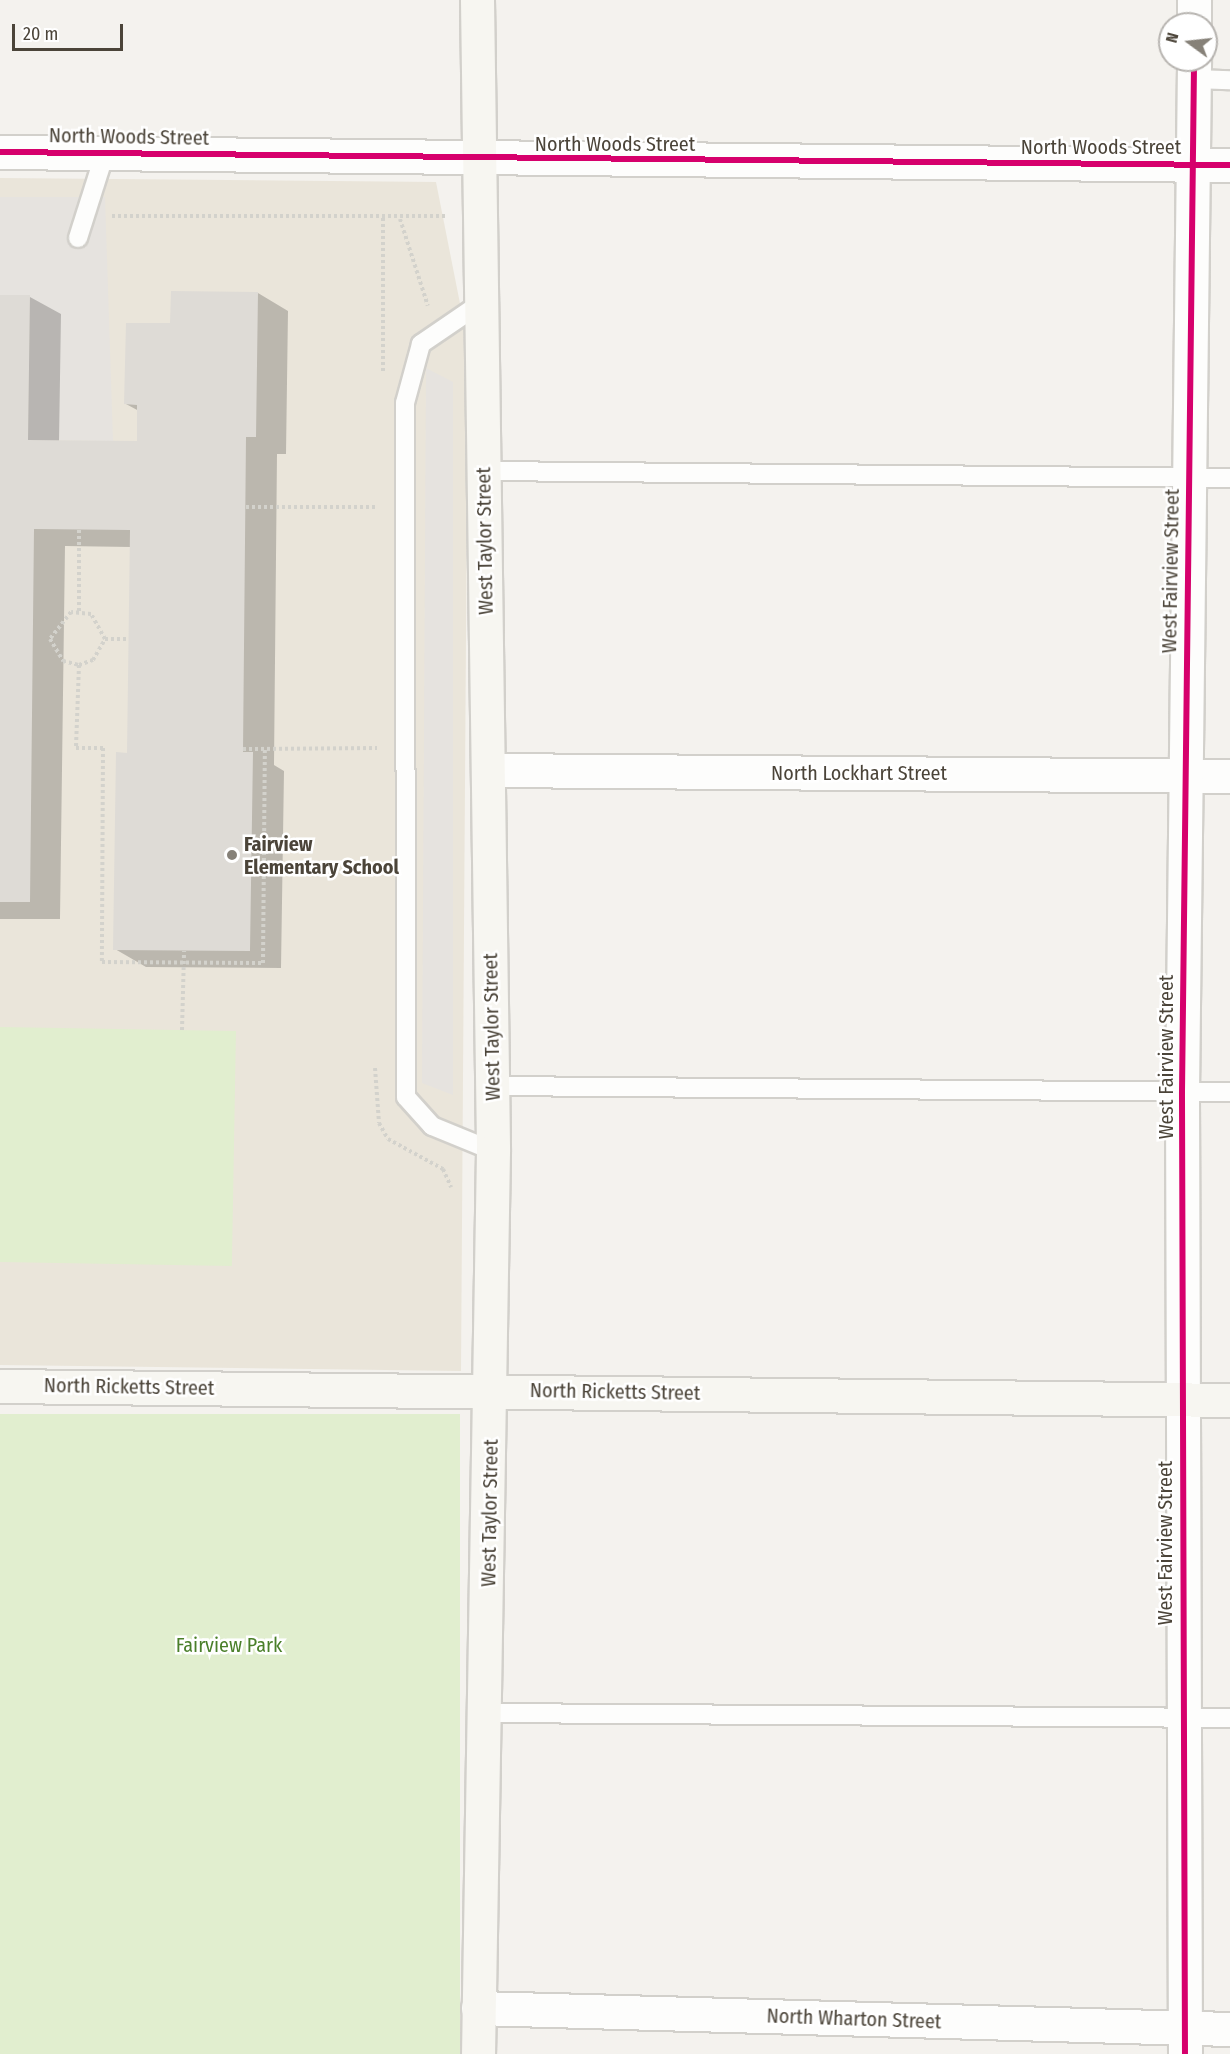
<!DOCTYPE html>
<html>
<head>
<meta charset="utf-8">
<style>
  body { margin:0 }
  #map { position:relative; width:1230px; height:2054px; overflow:hidden; background:#f4f2ee; font-family:"Fira Sans Condensed",sans-serif }
  div>[style] { position:absolute }
  [style*='--x'] { left:calc(var(--x)*1px); top:calc(var(--y)*1px); width:calc(var(--w)*1px); rotate:calc(var(--a)*1deg) }
  .education>* { inset:0; background:#eae5da }
  .green>* { inset:0; background:#e1eecf; transform-origin:0 0 }
  .parking>* { inset:0; background:#e6e3df }
  .shadow>* { inset:0; background:#0003 }
  .building>* { inset:0; background:#dedbd6 }
  .path>* { height:4px; margin-top:-2px; transform-origin:0; background:repeating-linear-gradient(90deg,#d3d2cc 0 3px,transparent 0 6px) }
  .roads { filter:drop-shadow(2px 0 #d2d0cb) drop-shadow(-2px 0 #d2d0cb) drop-shadow(0 2px #d2d0cb) drop-shadow(0 -2px #d2d0cb) }
  .lane>* { height:18px; margin:-9px; padding:0 9px; transform-origin:9px; border-radius:9px; background:#fdfdfc }
  .street>* { height:33px; margin:-16.5px; padding:0 16.5px; transform-origin:16.5px; border-radius:16.5px; background:#fdfdfc }
  .secondary>* { height:33px; margin:-16.5px; padding:0 16.5px; transform-origin:16.5px; border-radius:16.5px; background:#f7f6f1 }
  .cycleway>* { height:6px; margin:-3px; padding:0 3px; transform-origin:3px; border-radius:3px; background:#d6006c }
  .dots>* { width:16px; height:16px; translate:-50% -50%; box-sizing:border-box; border:3px solid #fff; border-radius:50% }
  span { translate:-50% -50%; white-space:nowrap; text-align:center; line-height:1.15; -webkit-text-stroke:5px #fff; paint-order:stroke }
  .street-label { font-size:20px; color:#4b4439 }
  .poi-label { font-size:20px; color:#4b4439; font-weight:700 }
  .left { translate:0 -50%; text-align:left }
  .park-label { font-size:20px; color:#4a7f2a }
  .north { position:absolute; left:1158px; top:12px; width:60px; height:60px; box-sizing:border-box; background:#fff; border:2px solid #b7b4b0; border-radius:50%; rotate:285deg; font-size:16px; font-weight:700; line-height:24px; text-align:center; color:#4b4439 }
  .north::after { content:''; display:block; margin:auto; width:21px; height:27px; background:#868178; clip-path:polygon(50% 0,100% 100%,50% 72%,0 100%) }
  .scale { position:absolute; left:12px; top:24px; width:111px; height:27px; box-sizing:border-box; border:3px solid #4b4439; border-top:0; padding-left:8px; font-size:18px; line-height:21px; white-space:nowrap; color:#4b4439; -webkit-text-stroke:4px #fff; paint-order:stroke }
</style>
</head>
<body>
<div id="map">
  <div class="education">
    <div style="clip-path:polygon(0 178px,436px 182px,468px 344px,461px 1371px,0 1365px)"></div>
  </div>
  <div class="green">
    <div style="left:0;top:1027px;width:236px;height:235px;rotate:1deg"></div>
    <div style="left:0;top:1414px;width:460px;height:640px"></div>
  </div>
  <div class="parking">
    <div style="clip-path:polygon(0 197px,105px 197px,113px 441px,28px 440px,30px 295px,0 295px)"></div>
    <div style="clip-path:polygon(426px 368px,453px 382px,453px 1095px,422px 1083px)"></div>
  </div>
  <div class="shadow">
    <div style="clip-path:polygon(258px 293px,288px 311px,286px 454px,277px 454px,274px 765px,284px 771px,281px 968px,146px 967px,115px 949px,129px 754px,131px 547px,65px 546px,60px 919px,0 919px,0 296px,30px 297px,61px 314px,59px 442px,138px 443px,139px 411px,126px 404px,172px 325px)"></div>
  </div>
  <div class="building">
    <div style="clip-path:polygon(171px 291px,258px 292px,256px 437px,246px 437px,243px 752px,253px 752px,250px 951px,113px 950px,116px 752px,127px 753px,130px 530px,34px 529px,30px 902px,0 902px,0 295px,30px 295px,28px 440px,137px 441px,137px 405px,124px 404px,126px 323px,170px 323px)"></div>
  </div>
  <div class="path">
    <div style="--x:112;--y:216;--w:334;--a:0"></div>
    <div style="--x:400;--y:219;--w:91;--a:72.2"></div>
    <div style="--x:383;--y:371;--w:153;--a:-90"></div>
    <div style="--x:246;--y:507;--w:131;--a:0"></div>
    <div style="--x:79;--y:530;--w:83;--a:90"></div>
    <div style="--x:105;--y:639;--w:24;--a:0"></div>
    <div style="--x:79;--y:665;--w:15;--a:-20"></div>
    <div style="--x:93;--y:660;--w:24;--a:-60"></div>
    <div style="--x:105;--y:639;--w:29;--a:-119"></div>
    <div style="--x:91;--y:614;--w:20;--a:-174"></div>
    <div style="--x:71;--y:612;--w:34;--a:128"></div>
    <div style="--x:50;--y:639;--w:26;--a:59"></div>
    <div style="--x:63;--y:661;--w:16;--a:14"></div>
    <div style="--x:79;--y:665;--w:83;--a:92.1"></div>
    <div style="--x:76;--y:748;--w:27;--a:0"></div>
    <div style="--x:103;--y:748;--w:214;--a:90.3"></div>
    <div style="--x:102;--y:962;--w:161;--a:0.4"></div>
    <div style="--x:263;--y:963;--w:214;--a:-89.5"></div>
    <div style="--x:243;--y:749;--w:134;--a:-0.4"></div>
    <div style="--x:182;--y:1030;--w:79;--a:-88.5"></div>
    <div style="--x:375;--y:1068;--w:55;--a:85.8"></div>
    <div style="--x:379;--y:1123;--w:18;--a:61"></div>
    <div style="--x:388;--y:1139;--w:63;--a:28.6"></div>
    <div style="--x:443;--y:1169;--w:20;--a:66"></div>
  </div>
  <div class="roads">
    <div class="lane">
      <div style="--x:1194;--y:79;--w:36;--a:2"></div>
      <div style="--x:78;--y:238;--w:89;--a:-72.4"></div>
      <div style="--x:481;--y:303;--w:73;--a:145.7"></div>
      <div style="--x:421;--y:344;--w:61;--a:105.2"></div>
      <div style="--x:405;--y:403;--w:694;--a:89.92"></div>
      <div style="--x:406;--y:1097;--w:39;--a:48"></div>
      <div style="--x:432;--y:1126;--w:66;--a:22.3"></div>
      <div style="--x:484;--y:471;--w:746;--a:0.54"></div>
      <div style="--x:492;--y:1086;--w:738;--a:0.47"></div>
      <div style="--x:485;--y:1713;--w:745;--a:0.38"></div>
    </div>
    <div class="street">
      <div style="--x:1194;--y:0;--w:24;--a:90"></div>
      <div style="--x:0;--y:152;--w:1230;--a:0.61"></div>
      <div style="--x:489;--y:770;--w:741;--a:0.46"></div>
      <div style="--x:478;--y:2008;--w:752;--a:1.6"></div>
      <div style="--x:1185;--y:2054;--w:962;--a:-90.18"></div>
      <div style="--x:1182;--y:1092;--w:1032;--a:-89.33"></div>
    </div>
    <div class="secondary">
      <div style="--x:477;--y:0;--w:1151;--a:89.2"></div>
      <div style="--x:493;--y:1151;--w:903;--a:90.95"></div>
      <div style="--x:0;--y:1386;--w:1230;--a:0.65"></div>
    </div>
  </div>
  <div class="cycleway">
    <div style="--x:0;--y:152;--w:1230;--a:0.61"></div>
    <div style="--x:1185;--y:2054;--w:962;--a:-90.18"></div>
    <div style="--x:1182;--y:1092;--w:1032;--a:-89.33"></div>
  </div>
  <div class="dots">
    <div style="left:232px;top:855px;background:#868178"></div>
  </div>
  <div class="street-label">
    <span style="left:129px;top:137px;rotate:1deg">North Woods Street</span>
    <span style="left:615px;top:144px">North Woods Street</span>
    <span style="left:1101px;top:147px">North Woods Street</span>
    <span style="left:485px;top:541px;rotate:-91deg">West Taylor Street</span>
    <span style="left:1171px;top:571px;rotate:-89deg">West Fairview Street</span>
    <span style="left:859px;top:773px">North Lockhart Street</span>
    <span style="left:492px;top:1027px;rotate:-91deg">West Taylor Street</span>
    <span style="left:1166px;top:1057px;rotate:-90deg">West Fairview Street</span>
    <span style="left:129px;top:1387px;rotate:1deg">North Ricketts Street</span>
    <span style="left:615px;top:1392px;rotate:1deg">North Ricketts Street</span>
    <span style="left:490px;top:1513px;rotate:-89deg">West Taylor Street</span>
    <span style="left:1165px;top:1543px;rotate:-90deg">West Fairview Street</span>
    <span style="left:854px;top:2019px;rotate:2deg">North Wharton Street</span>
  </div>
  <div class="poi-label">
    <span class="left" style="left:244px;top:856px">Fairview<br>Elementary School</span>
  </div>
  <div class="park-label">
    <span style="left:229px;top:1645px">Fairview Park</span>
  </div>
  <div class="north">N</div>
  <div class="scale">20 m</div>
</div>
</body>
</html>
